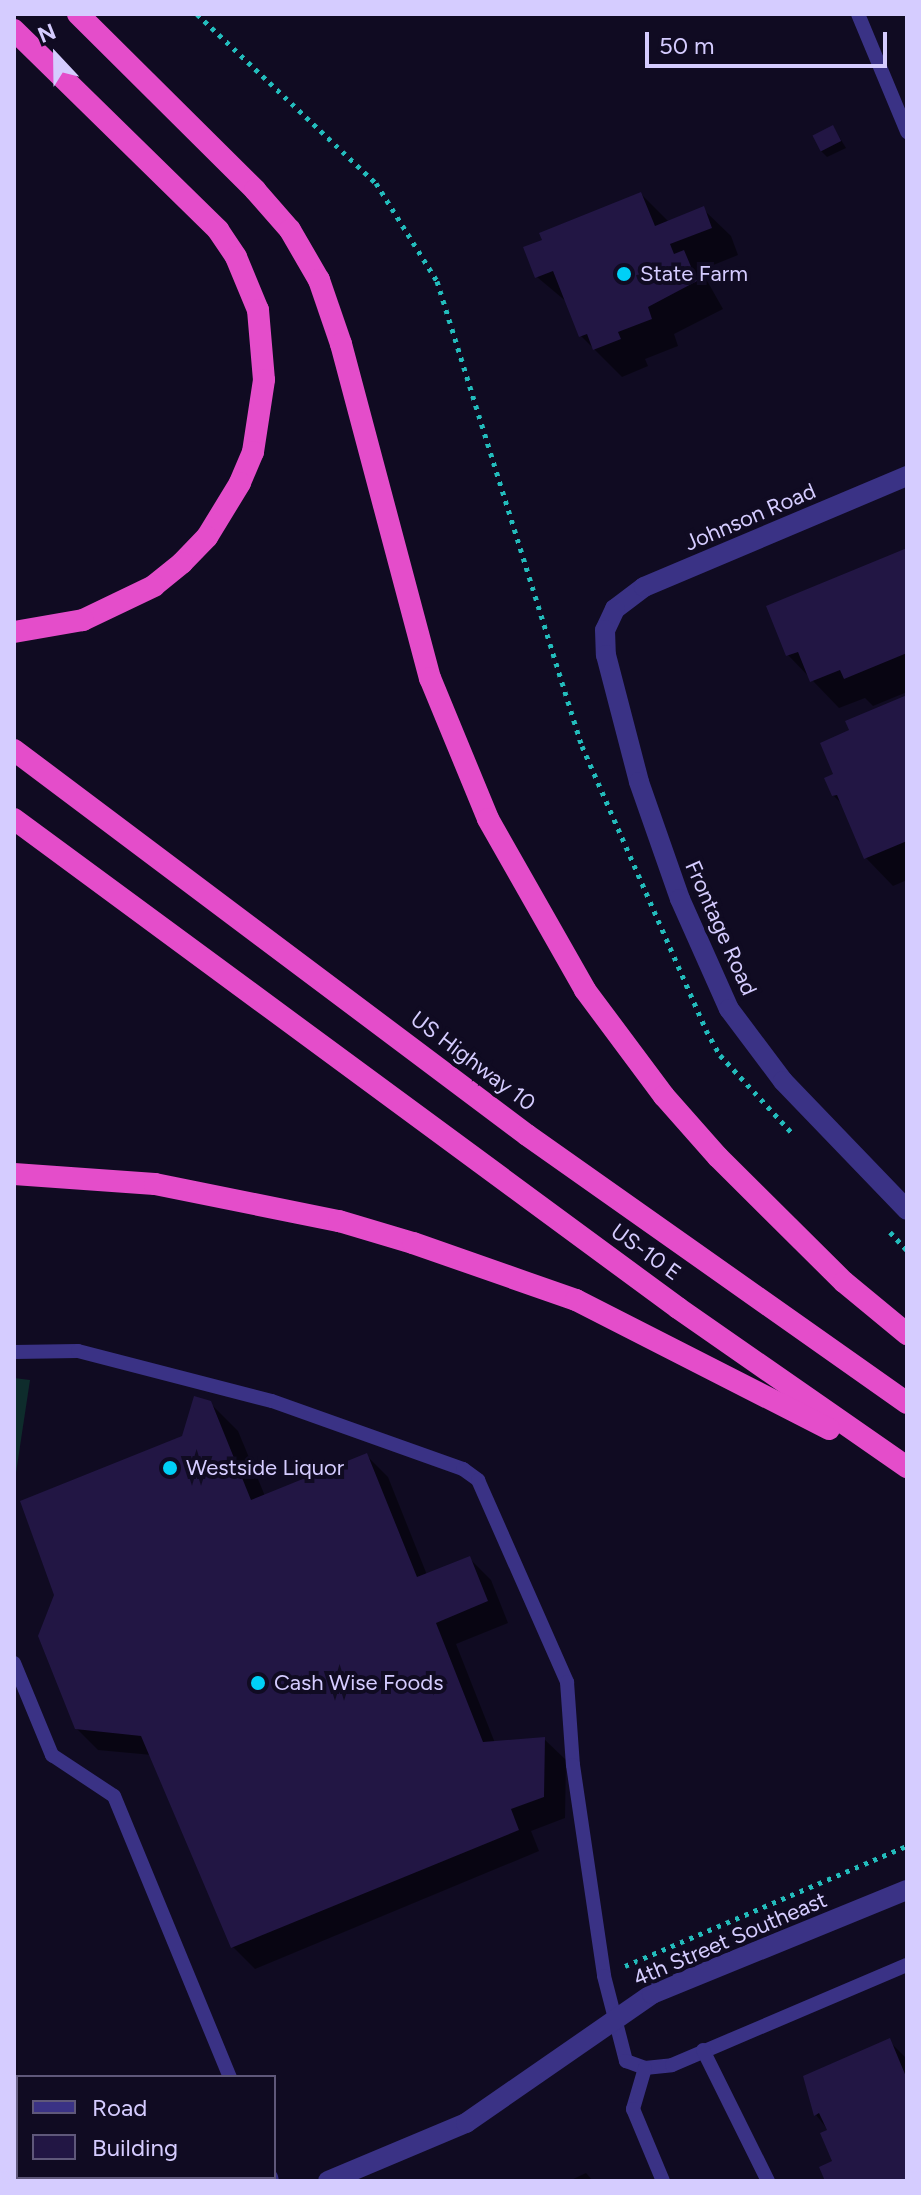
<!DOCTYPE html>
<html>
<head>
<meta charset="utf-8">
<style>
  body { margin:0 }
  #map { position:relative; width:921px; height:2195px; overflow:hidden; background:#100b22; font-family:Figtree,sans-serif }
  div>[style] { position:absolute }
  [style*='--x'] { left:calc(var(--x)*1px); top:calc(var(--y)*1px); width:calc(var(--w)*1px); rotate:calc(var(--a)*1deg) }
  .green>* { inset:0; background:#0e2c2c }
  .shadow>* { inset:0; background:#0007 }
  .building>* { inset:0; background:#221644; transform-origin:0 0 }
  .path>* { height:5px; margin-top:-2.5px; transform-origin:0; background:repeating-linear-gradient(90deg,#23bcbc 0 4px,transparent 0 10px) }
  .service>* { height:14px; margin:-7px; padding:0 7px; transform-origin:7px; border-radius:7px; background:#3a3285 }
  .minor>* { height:20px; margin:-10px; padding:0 10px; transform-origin:10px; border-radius:10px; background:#3a3285 }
  .tertiary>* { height:20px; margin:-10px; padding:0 10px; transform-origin:10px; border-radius:10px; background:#3a3285 }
  .trunk>* { height:22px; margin:-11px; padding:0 11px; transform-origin:11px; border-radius:11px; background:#e44dca }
  .dots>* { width:22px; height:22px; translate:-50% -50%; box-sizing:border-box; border:4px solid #100b22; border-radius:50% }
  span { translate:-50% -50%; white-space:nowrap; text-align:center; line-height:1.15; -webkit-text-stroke:8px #100b22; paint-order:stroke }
  .poi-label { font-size:22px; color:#d5ccff }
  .left { translate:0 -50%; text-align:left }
  .street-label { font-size:22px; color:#d5ccff }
  .frame { position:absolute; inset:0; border:16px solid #d5ccff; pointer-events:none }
  .legend { position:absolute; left:16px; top:2075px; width:260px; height:104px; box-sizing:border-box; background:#100b22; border:2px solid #5f587a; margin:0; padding:10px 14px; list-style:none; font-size:24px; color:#d5ccff }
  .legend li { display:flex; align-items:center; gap:16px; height:40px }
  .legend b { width:40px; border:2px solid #5f587a }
  .north { position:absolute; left:16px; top:16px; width:80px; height:80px; -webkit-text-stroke:6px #100b22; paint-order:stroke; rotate:338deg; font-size:22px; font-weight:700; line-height:32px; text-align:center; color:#d5ccff }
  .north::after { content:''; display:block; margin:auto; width:28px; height:36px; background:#d5ccff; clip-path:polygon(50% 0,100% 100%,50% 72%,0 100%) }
  .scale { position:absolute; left:645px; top:32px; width:242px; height:36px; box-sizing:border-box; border:4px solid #d5ccff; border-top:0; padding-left:10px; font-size:24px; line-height:28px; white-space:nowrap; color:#d5ccff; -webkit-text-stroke:6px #100b22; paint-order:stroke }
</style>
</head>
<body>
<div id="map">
  <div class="green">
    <div style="clip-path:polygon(14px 1378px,30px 1380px,14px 1486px)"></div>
  </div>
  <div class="shadow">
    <div style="clip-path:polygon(833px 127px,846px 148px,827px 157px,820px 150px)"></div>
    <div style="clip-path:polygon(641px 194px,669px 222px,703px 209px,731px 236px,738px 255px,701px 270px,723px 309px,674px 334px,678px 346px,645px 359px,648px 366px,622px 377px,581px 336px,568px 303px,537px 277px)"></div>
    <div style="clip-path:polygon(907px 550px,907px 692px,873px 706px,865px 698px,839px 708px,788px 655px)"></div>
    <div style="clip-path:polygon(907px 697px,907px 880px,893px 886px,866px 858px,843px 805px,833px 795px,851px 731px)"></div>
    <div style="clip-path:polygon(210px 1403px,238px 1431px,265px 1496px,366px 1455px,388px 1477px,427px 1575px,469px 1558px,491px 1580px,508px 1623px,456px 1644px,495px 1743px,544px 1739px,566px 1760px,565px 1818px,531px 1831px,539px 1851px,255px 1969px,233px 1947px,152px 1755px,98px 1750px,76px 1728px,184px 1437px)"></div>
    <div style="clip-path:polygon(889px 2041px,907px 2059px,907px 2181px,827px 2181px,835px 2162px,829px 2131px,816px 2115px)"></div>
    <div style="clip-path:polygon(586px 2173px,593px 2181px,569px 2181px)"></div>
  </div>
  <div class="building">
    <div style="left:833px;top:125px;width:18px;height:23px;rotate:63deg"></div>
    <div style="clip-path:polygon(641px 192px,655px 226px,704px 206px,712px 228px,670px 244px,674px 254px,684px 250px,697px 281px,648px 307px,652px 319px,618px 332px,621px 339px,593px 350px,587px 334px,579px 337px,553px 271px,535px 278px,523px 247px,542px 240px,539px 233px)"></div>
    <div style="clip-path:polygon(907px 548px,907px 653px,844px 679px,840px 670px,810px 682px,798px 652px,786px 656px,766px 606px)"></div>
    <div style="clip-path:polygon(907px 695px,907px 841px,864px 859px,837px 795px,832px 796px,824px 778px,833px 774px,820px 743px,849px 730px,845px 721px)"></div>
    <div style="clip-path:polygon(194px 1396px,211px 1401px,251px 1500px,367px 1453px,417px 1577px,470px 1556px,488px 1601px,436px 1623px,483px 1742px,545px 1737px,544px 1797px,511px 1809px,519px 1830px,231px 1948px,141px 1736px,75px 1729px,38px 1636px,54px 1595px,20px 1501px,182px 1436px)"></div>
    <div style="clip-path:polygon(890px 2038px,907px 2079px,907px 2181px,825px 2181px,819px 2167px,832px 2161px,820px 2133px,827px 2130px,819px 2113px,814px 2116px,803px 2076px)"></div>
  </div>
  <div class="path">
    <div style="--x:197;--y:14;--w:246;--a:43.4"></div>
    <div style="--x:376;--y:183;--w:115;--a:58.1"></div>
    <div style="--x:437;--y:281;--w:487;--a:72.7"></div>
    <div style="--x:582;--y:746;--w:310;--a:66.4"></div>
    <div style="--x:706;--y:1030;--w:29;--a:61"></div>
    <div style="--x:720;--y:1055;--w:108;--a:47.3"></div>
    <div style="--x:890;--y:1232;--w:25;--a:47"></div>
    <div style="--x:625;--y:1966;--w:306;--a:-23.1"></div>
  </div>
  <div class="service">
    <div style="--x:858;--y:14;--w:128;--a:67.4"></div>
    <div style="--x:14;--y:1352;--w:64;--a:-0.9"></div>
    <div style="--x:78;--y:1351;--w:200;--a:14.5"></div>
    <div style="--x:272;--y:1401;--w:203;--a:19.6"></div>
    <div style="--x:463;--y:1469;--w:19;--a:36"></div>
    <div style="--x:478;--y:1480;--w:221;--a:66.2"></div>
    <div style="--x:567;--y:1682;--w:83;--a:85.9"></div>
    <div style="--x:573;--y:1765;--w:213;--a:81.6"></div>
    <div style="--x:604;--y:1976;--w:88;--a:75.5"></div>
    <div style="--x:626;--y:2061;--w:20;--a:20"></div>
    <div style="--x:645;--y:2068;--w:27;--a:-6"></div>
    <div style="--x:672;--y:2065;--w:255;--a:-23.1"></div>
    <div style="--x:14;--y:1663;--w:100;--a:67.6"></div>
    <div style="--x:52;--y:1755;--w:74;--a:33.5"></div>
    <div style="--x:114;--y:1796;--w:304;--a:67.6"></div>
    <div style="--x:703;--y:2050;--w:146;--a:63.6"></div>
    <div style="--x:645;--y:2068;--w:43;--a:106.3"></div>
    <div style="--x:633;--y:2109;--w:78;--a:67.4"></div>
    <div style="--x:271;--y:2177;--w:4;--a:76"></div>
  </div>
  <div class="minor">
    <div style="--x:615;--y:609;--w:36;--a:-37"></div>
    <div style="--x:644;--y:587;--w:285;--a:-22.9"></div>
  </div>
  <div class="tertiary">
    <div style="--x:615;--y:609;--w:23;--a:115"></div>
    <div style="--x:605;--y:630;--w:25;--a:88"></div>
    <div style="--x:606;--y:655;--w:131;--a:75.4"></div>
    <div style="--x:639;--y:782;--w:124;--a:70.7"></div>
    <div style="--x:680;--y:899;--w:120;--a:66"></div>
    <div style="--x:729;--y:1009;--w:90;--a:53.1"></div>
    <div style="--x:783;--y:1081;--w:179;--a:46.1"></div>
    <div style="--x:328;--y:2181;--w:150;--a:-22.8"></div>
    <div style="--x:466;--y:2123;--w:226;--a:-34.7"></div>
    <div style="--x:652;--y:1994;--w:275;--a:-22.2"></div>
  </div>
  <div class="trunk">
    <div style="--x:78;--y:14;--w:250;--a:44.8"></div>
    <div style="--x:255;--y:190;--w:53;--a:48.8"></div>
    <div style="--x:290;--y:230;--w:58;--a:59.9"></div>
    <div style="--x:319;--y:280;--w:68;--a:71"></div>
    <div style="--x:341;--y:344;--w:346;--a:75.1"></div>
    <div style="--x:430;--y:678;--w:152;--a:67.6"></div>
    <div style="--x:488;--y:819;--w:197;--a:60.4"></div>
    <div style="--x:585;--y:990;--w:132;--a:53.3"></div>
    <div style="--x:664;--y:1096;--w:81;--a:48.5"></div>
    <div style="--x:718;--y:1157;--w:177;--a:44.8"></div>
    <div style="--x:844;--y:1282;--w:82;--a:39.5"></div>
    <div style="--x:14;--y:30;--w:286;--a:44.4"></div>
    <div style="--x:218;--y:230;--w:32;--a:56"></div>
    <div style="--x:236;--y:257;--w:57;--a:67.5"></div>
    <div style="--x:258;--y:310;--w:70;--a:85.1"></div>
    <div style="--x:264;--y:380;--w:73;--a:98.7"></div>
    <div style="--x:253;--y:452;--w:34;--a:113"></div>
    <div style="--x:240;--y:483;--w:63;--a:121.4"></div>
    <div style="--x:207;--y:537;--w:36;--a:134"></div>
    <div style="--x:182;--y:563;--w:36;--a:141"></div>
    <div style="--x:154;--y:586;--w:79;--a:154.4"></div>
    <div style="--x:83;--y:620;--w:70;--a:170.1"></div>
    <div style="--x:14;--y:750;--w:641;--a:36.89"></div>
    <div style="--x:527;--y:1135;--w:465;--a:35.2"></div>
    <div style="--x:14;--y:819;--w:825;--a:36.37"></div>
    <div style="--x:678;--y:1308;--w:279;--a:34.8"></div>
    <div style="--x:14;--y:1174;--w:141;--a:4.1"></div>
    <div style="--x:155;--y:1184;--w:188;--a:11.4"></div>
    <div style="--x:339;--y:1221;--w:77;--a:16.6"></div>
    <div style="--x:413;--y:1243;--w:173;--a:19.3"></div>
    <div style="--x:576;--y:1300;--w:284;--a:27"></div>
  </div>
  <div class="dots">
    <div style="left:624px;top:274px;background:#00d0f7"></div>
    <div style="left:170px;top:1468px;background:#00d0f7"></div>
    <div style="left:258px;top:1683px;background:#00d0f7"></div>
  </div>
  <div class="poi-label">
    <span class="left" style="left:640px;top:274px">State Farm</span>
    <span class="left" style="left:186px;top:1468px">Westside Liquor</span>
    <span class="left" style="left:274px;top:1683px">Cash Wise Foods</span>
  </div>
  <div class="street-label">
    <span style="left:750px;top:517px;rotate:-23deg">Johnson Road</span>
    <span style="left:721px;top:928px;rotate:66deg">Frontage Road</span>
    <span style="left:473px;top:1061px;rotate:37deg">US Highway 10</span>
    <span style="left:646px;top:1252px;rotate:36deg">US-10 E</span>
    <span style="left:730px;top:1939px;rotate:-23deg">4th Street Southeast</span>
  </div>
  <div class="frame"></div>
  <ul class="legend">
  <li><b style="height:10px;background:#3a3285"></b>Road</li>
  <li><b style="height:22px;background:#221644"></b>Building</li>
  </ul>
  <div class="north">N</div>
  <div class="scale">50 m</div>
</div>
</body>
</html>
